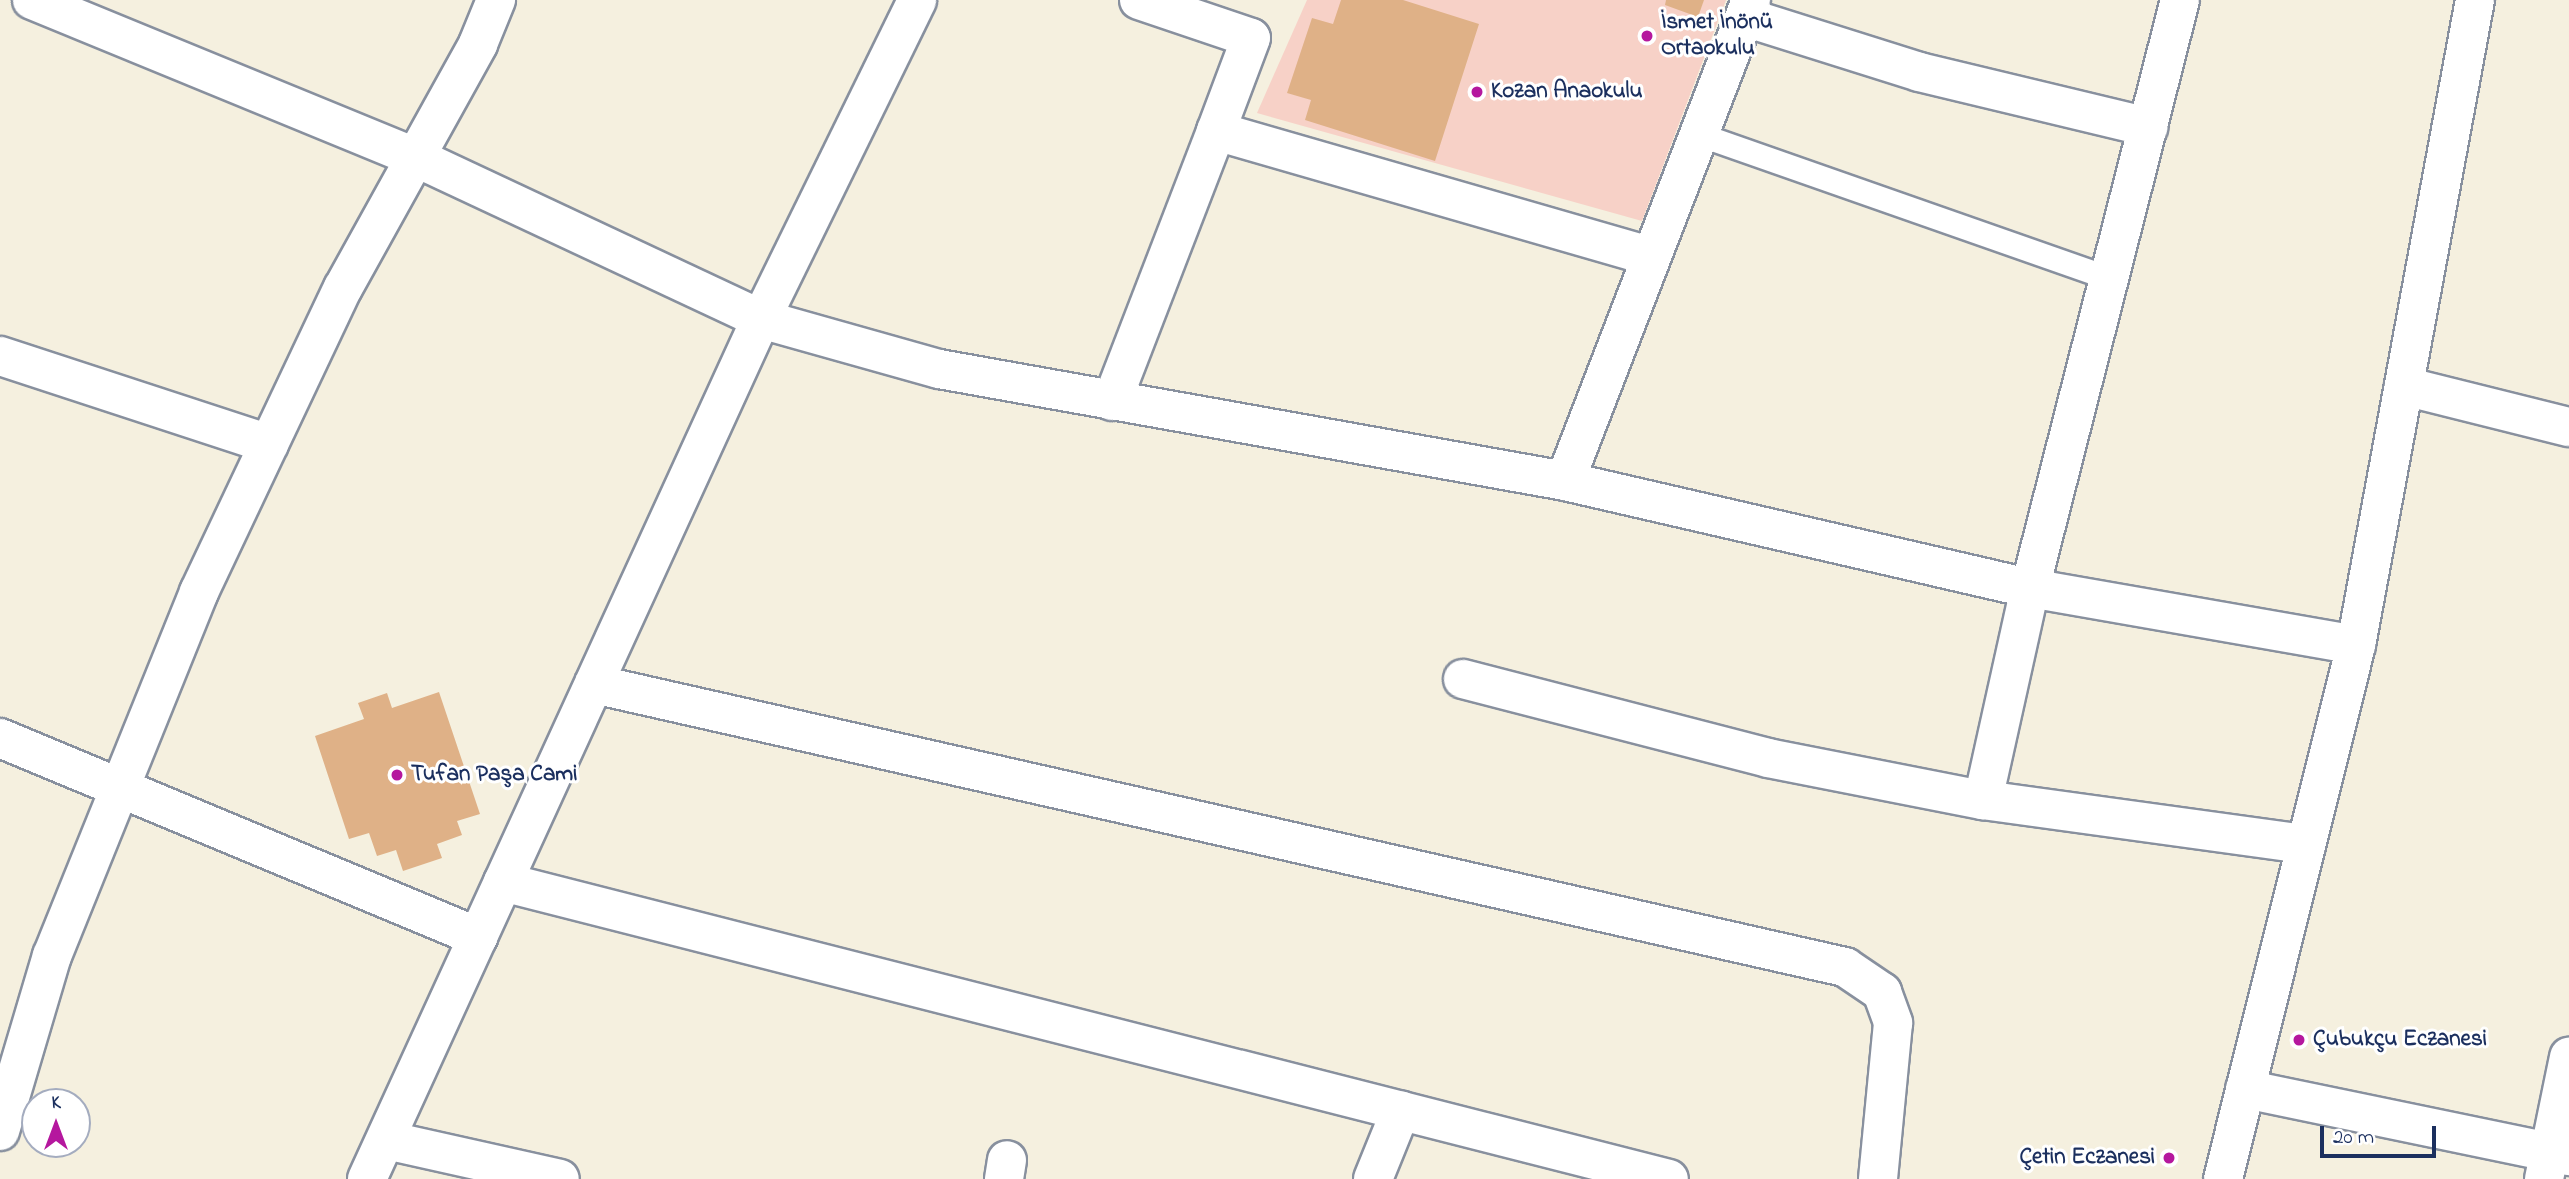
<!DOCTYPE html>
<html>
<head>
<meta charset="utf-8">
<style>
  body { margin:0 }
  #map { position:relative; width:2569px; height:1179px; overflow:hidden; background:#f5f0df; font-family:"Indie Flower",sans-serif }
  div>[style] { position:absolute }
  [style*='--x'] { left:calc(var(--x)*1px); top:calc(var(--y)*1px); width:calc(var(--w)*1px); rotate:calc(var(--a)*1deg) }
  .built>* { inset:0; background:#f7d1c7 }
  .building>* { inset:0; background:#dfb187 }
  .roads { filter:drop-shadow(2px 0 #88909e) drop-shadow(-2px 0 #88909e) drop-shadow(0 2px #88909e) drop-shadow(0 -2px #88909e) }
  .lane>* { height:23px; margin:-11.5px; padding:0 11.5px; transform-origin:11.5px; border-radius:11.5px; background:#fff }
  .street>* { height:38px; margin:-19px; padding:0 19px; transform-origin:19px; border-radius:19px; background:#fff }
  .secondary>* { height:38px; margin:-19px; padding:0 19px; transform-origin:19px; border-radius:19px; background:#fff }
  .dots>* { width:19px; height:19px; translate:-50% -50%; box-sizing:border-box; border:4px solid #fff; border-radius:50% }
  span { translate:-50% -50%; white-space:nowrap; text-align:center; line-height:1.15; -webkit-text-stroke:6px #fff; paint-order:stroke }
  .poi-label { font-size:23px; color:#1b2f5e; font-weight:700 }
  .left { translate:0 -50%; text-align:left }
  .right { translate:-100% -50%; text-align:right }
  .north { position:absolute; left:21px; top:1088px; width:70px; height:70px; box-sizing:border-box; background:#fff; border:2px solid #a4acbf; border-radius:50%; rotate:0deg; font-size:19px; font-weight:700; line-height:28px; text-align:center; color:#1b2f5e }
  .north::after { content:''; display:block; margin:auto; width:24px; height:32px; background:#b5179e; clip-path:polygon(50% 0,100% 100%,50% 72%,0 100%) }
  .scale { position:absolute; left:2320px; top:1126px; width:116px; height:32px; box-sizing:border-box; border:4px solid #1b2f5e; border-top:0; padding-left:9px; font-size:21px; line-height:24px; white-space:nowrap; color:#1b2f5e; -webkit-text-stroke:5px #fff; paint-order:stroke }
</style>
</head>
<body>
<div id="map">
  <div class="built">
    <div style="clip-path:polygon(1307px 0,1726px 0,1642px 221px,1257px 113px)"></div>
  </div>
  <div class="building">
    <div style="clip-path:polygon(1341px 0,1403px 0,1479px 24px,1435px 161px,1305px 120px,1311px 100px,1287px 93px,1312px 18px,1333px 24px)"></div>
    <div style="clip-path:polygon(1666px 0,1704px 0,1698px 17px,1665px 5px)"></div>
    <div style="clip-path:polygon(439px 692px,480px 814px,457px 821px,462px 835px,437px 844px,442px 858px,403px 871px,396px 850px,377px 856px,369px 833px,349px 839px,315px 736px,364px 719px,358px 703px,387px 693px,392px 708px)"></div>
  </div>
  <div class="roads">
    <div class="lane">
      <div style="--x:1698;--y:134;--w:435;--a:19.3"></div>
    </div>
    <div class="street">
      <div style="--x:32;--y:0;--w:414;--a:22.3"></div>
      <div style="--x:415;--y:157;--w:382;--a:25.1"></div>
      <div style="--x:761;--y:319;--w:185;--a:15.7"></div>
      <div style="--x:939;--y:369;--w:636;--a:10.14"></div>
      <div style="--x:1565;--y:481;--w:477;--a:13"></div>
      <div style="--x:2030;--y:588;--w:331;--a:9.9"></div>
      <div style="--x:1139;--y:0;--w:118;--a:18.7"></div>
      <div style="--x:1251;--y:38;--w:99;--a:110.6"></div>
      <div style="--x:1216;--y:131;--w:451;--a:16.1"></div>
      <div style="--x:1745;--y:17;--w:182;--a:17.5"></div>
      <div style="--x:1919;--y:72;--w:236;--a:13.5"></div>
      <div style="--x:0;--y:356;--w:283;--a:18.1"></div>
      <div style="--x:2404;--y:386;--w:170;--a:14"></div>
      <div style="--x:1112;--y:401;--w:289;--a:-68.9"></div>
      <div style="--x:1565;--y:481;--w:516;--a:-68.86"></div>
      <div style="--x:1463;--y:679;--w:315;--a:14.5"></div>
      <div style="--x:1768;--y:758;--w:219;--a:11.1"></div>
      <div style="--x:1983;--y:800;--w:326;--a:7.8"></div>
      <div style="--x:594;--y:684;--w:1283;--a:12.75"></div>
      <div style="--x:1845;--y:967;--w:45;--a:34"></div>
      <div style="--x:1882;--y:992;--w:33;--a:70"></div>
      <div style="--x:1893;--y:1023;--w:157;--a:95.5"></div>
      <div style="--x:0;--y:738;--w:518;--a:22.6"></div>
      <div style="--x:1983;--y:800;--w:217;--a:-77.5"></div>
      <div style="--x:2030;--y:588;--w:607;--a:-75.69"></div>
      <div style="--x:503;--y:882;--w:1203;--a:14.29"></div>
      <div style="--x:2245;--y:1089;--w:331;--a:11.7"></div>
      <div style="--x:0;--y:1131;--w:183;--a:-73.5"></div>
      <div style="--x:52;--y:956;--w:393;--a:-68"></div>
      <div style="--x:199;--y:592;--w:336;--a:-64.7"></div>
      <div style="--x:343;--y:288;--w:279;--a:-61"></div>
      <div style="--x:478;--y:44;--w:48;--a:-67.8"></div>
      <div style="--x:386;--y:1140;--w:178;--a:12.6"></div>
      <div style="--x:1004;--y:1179;--w:19;--a:-81"></div>
      <div style="--x:1373;--y:1179;--w:74;--a:-67.9"></div>
      <div style="--x:2544;--y:1179;--w:125;--a:-78.4"></div>
    </div>
    <div class="secondary">
      <div style="--x:367;--y:1179;--w:946;--a:-65.39"></div>
      <div style="--x:761;--y:319;--w:355;--a:-63.9"></div>
      <div style="--x:2223;--y:1179;--w:550;--a:-76.01"></div>
      <div style="--x:2356;--y:645;--w:656;--a:-79.55"></div>
    </div>
  </div>
  <div class="dots">
    <div style="left:1647px;top:36px;background:#b5179e"></div>
    <div style="left:1477px;top:92px;background:#b5179e"></div>
    <div style="left:397px;top:775px;background:#b5179e"></div>
    <div style="left:2299px;top:1040px;background:#b5179e"></div>
    <div style="left:2169px;top:1158px;background:#b5179e"></div>
  </div>
  <div class="poi-label">
    <span class="left" style="left:1661px;top:36px">İsmet İnönü<br>Ortaokulu</span>
    <span class="left" style="left:1491px;top:92px">Kozan Anaokulu</span>
    <span class="left" style="left:411px;top:775px">Tufan Paşa Cami</span>
    <span class="left" style="left:2313px;top:1040px">Çubukçu Eczanesi</span>
    <span class="right" style="left:2155px;top:1158px">Çetin Eczanesi</span>
  </div>
  <div class="north">K</div>
  <div class="scale">20 m</div>
</div>
</body>
</html>
